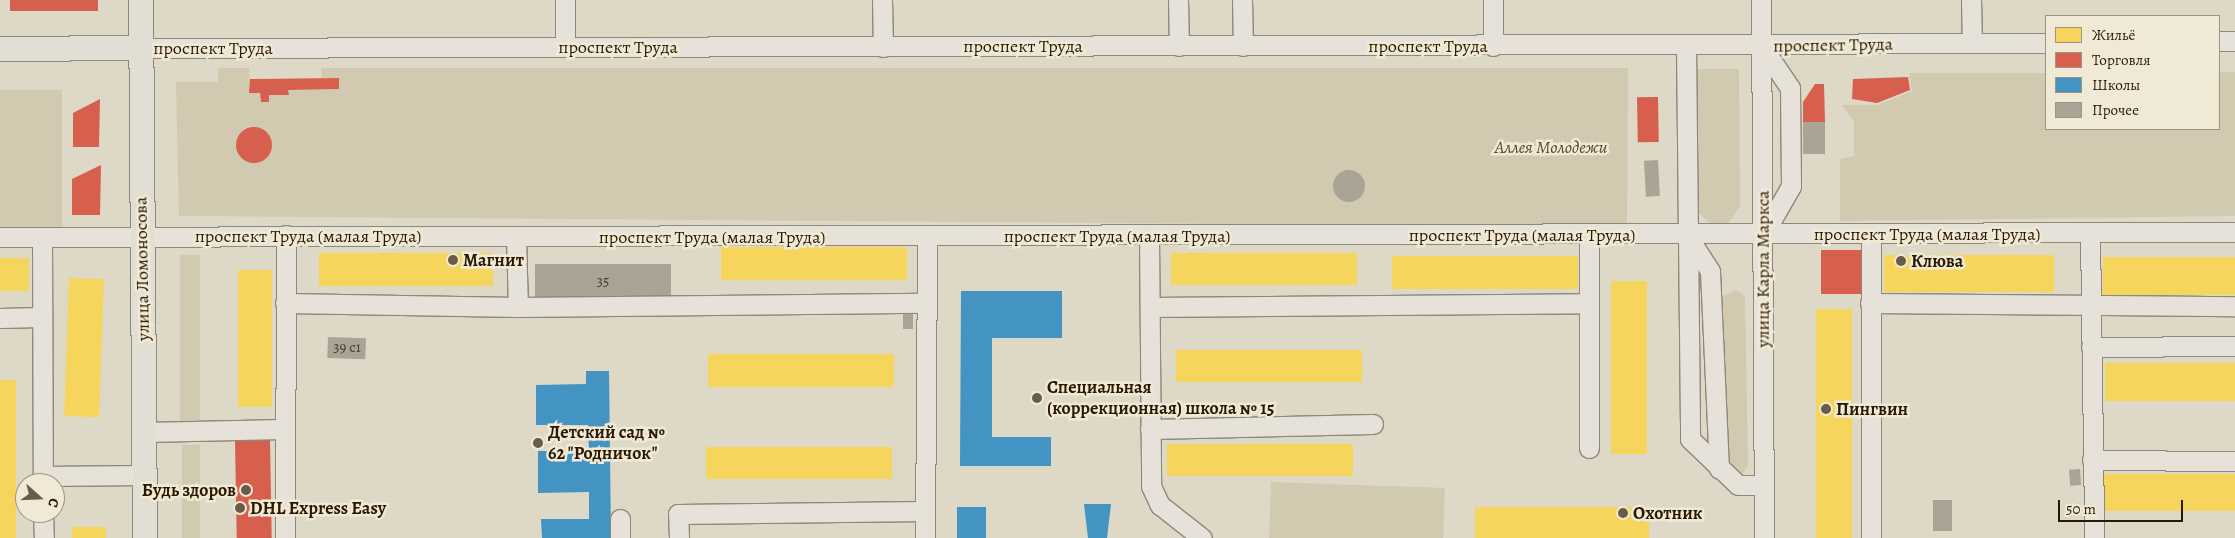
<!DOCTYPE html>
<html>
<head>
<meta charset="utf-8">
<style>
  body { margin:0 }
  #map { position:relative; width:2235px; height:538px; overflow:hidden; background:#ded8c7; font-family:Alegreya,serif }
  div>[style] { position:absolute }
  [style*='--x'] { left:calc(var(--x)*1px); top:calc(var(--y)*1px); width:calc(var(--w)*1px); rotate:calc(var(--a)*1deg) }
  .green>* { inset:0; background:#d1c9b0; transform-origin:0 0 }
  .homes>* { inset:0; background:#f6d55c; transform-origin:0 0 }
  .shops>* { inset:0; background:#d6604d; transform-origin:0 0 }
  .round { border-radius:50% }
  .schools>* { inset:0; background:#4393c3; transform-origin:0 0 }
  .building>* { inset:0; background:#aaa497; transform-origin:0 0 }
  .roads { filter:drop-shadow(1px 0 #8e887b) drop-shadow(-1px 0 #8e887b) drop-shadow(0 1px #8e887b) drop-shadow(0 -1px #8e887b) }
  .minor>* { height:19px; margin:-9.5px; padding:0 9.5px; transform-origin:9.5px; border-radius:9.5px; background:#e6e2da }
  .major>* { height:24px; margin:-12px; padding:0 12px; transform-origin:12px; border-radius:12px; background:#e1ded4 }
  .dots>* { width:14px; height:14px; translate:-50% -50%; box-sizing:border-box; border:2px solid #efe9d5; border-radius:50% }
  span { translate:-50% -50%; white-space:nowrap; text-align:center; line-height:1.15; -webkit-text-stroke:5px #efe9d5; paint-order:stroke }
  .number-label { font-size:15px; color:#4a3b26 }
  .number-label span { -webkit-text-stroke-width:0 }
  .street-label { font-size:18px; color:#2a1801 }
  .park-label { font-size:18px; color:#594930; font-style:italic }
  .poi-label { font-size:18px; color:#2a1801; font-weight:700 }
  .left { translate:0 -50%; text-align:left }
  .right { translate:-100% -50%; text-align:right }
  .legend { position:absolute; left:2045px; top:15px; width:175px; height:115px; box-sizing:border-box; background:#efe9d5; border:1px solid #a09580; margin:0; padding:6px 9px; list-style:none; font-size:15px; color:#2a1801 }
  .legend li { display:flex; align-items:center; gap:10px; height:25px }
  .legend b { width:25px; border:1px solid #a09580 }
  .north { position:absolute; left:15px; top:473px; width:50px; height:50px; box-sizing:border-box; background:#efe9d5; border:1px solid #a09580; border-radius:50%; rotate:110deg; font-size:14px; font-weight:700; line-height:20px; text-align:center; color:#2a1801 }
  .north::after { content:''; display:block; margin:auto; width:18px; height:22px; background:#695b46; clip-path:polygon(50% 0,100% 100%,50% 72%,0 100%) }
  .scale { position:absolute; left:2058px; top:500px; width:125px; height:22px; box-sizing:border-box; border:2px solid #2a1801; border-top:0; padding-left:6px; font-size:15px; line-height:18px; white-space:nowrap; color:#2a1801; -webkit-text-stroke:4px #efe9d5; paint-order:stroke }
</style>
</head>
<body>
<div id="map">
  <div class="green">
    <div style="clip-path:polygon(218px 68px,249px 68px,250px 93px,260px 93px,261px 102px,269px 102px,269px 95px,288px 95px,288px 90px,339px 89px,339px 78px,322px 78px,321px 68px,1628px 68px,1627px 227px,179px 216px,176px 82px,218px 82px)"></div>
    <div style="clip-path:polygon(1694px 69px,1739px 69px,1740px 206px,1727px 225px,1712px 225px,1695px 209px)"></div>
    <div style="clip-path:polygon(2219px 72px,2235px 72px,2235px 216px,1840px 221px,1840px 159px,1854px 156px,1854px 122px,1842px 105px,1878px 105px,1912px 91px,1909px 73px,2046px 73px,2046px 129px,2219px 129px)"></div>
    <div style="left:0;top:90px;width:62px;height:138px"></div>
    <div style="left:180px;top:255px;width:20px;height:169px"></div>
    <div style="clip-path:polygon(1736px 290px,1745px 296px,1748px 466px,1743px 473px,1733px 473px,1724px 465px,1722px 297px)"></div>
    <div style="left:182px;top:445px;width:18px;height:93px"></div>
    <div style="left:1271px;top:482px;width:174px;height:56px;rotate:2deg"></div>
  </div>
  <div class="homes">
    <div style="left:907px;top:247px;width:33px;height:186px;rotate:90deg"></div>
    <div style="left:493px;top:253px;width:33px;height:174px;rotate:90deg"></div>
    <div style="left:1357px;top:253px;width:32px;height:186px;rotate:90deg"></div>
    <div style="left:1884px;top:255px;width:170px;height:37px"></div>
    <div style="left:1578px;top:256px;width:33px;height:186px;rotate:90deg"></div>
    <div style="left:2103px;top:257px;width:132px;height:38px"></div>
    <div style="left:0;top:258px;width:29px;height:33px"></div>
    <div style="left:238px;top:270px;width:34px;height:137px"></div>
    <div style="left:69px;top:278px;width:35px;height:138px;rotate:2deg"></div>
    <div style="left:1611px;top:281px;width:36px;height:173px"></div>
    <div style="left:1816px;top:309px;width:36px;height:229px"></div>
    <div style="left:1362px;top:350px;width:32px;height:186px;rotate:90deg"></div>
    <div style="left:894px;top:354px;width:33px;height:186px;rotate:90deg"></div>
    <div style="left:2105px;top:363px;width:130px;height:38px"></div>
    <div style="left:16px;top:380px;width:158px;height:16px;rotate:90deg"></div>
    <div style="left:1353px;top:444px;width:32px;height:186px;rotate:90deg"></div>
    <div style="left:892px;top:447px;width:32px;height:186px;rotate:90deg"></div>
    <div style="left:2097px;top:474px;width:138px;height:37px"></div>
    <div style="left:1649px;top:507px;width:31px;height:174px;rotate:90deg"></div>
    <div style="left:72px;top:527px;width:34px;height:11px"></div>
  </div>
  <div class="shops">
    <div style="left:10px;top:0;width:88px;height:11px"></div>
    <div style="clip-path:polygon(1908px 77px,1910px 90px,1877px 103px,1852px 99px,1853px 79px)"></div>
    <div style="clip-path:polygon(339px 78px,339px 89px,288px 90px,289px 95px,269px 95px,269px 102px,261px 102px,260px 93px,249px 93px,250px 79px)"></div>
    <div style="clip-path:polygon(1815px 84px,1824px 84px,1825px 122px,1803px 122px,1803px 102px)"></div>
    <div style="left:1658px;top:97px;width:45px;height:21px;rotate:89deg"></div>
    <div style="clip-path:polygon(100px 99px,99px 147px,73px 147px,73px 113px)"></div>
    <div class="round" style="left:236px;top:127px;width:36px;height:36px"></div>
    <div style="clip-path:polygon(101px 165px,100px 215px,72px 215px,72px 179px)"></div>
    <div style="left:1821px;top:250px;width:42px;height:44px"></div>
    <div style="left:270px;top:440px;width:98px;height:35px;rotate:89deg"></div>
  </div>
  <div class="schools">
    <div style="clip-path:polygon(961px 291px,1062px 291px,1062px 338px,992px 338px,992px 437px,1051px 437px,1051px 466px,960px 466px)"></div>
    <div style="clip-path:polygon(586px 371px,609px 371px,611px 538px,542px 538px,541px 519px,589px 519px,589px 492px,538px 493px,538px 451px,589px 451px,588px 425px,536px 425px,536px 385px,586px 384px)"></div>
    <div style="clip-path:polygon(1084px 504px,1111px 504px,1107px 538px,1088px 538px)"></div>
    <div style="left:957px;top:507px;width:29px;height:31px"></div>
  </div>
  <div class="building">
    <div style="left:1803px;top:122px;width:22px;height:32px"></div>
    <div style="left:1658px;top:160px;width:36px;height:14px;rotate:87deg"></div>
    <div class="round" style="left:1333px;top:170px;width:32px;height:32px"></div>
    <div style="left:671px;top:264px;width:34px;height:136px;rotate:90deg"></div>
    <div style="left:903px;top:313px;width:10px;height:16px"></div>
    <div style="left:328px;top:337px;width:38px;height:21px;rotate:2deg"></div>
    <div style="left:2080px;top:469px;width:16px;height:11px;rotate:86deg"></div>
    <div style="left:1933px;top:500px;width:19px;height:31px"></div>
  </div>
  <div class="roads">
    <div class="minor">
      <div style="--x:882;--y:0;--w:47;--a:88.8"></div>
      <div style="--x:1178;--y:0;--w:46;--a:88.8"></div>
      <div style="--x:1242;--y:0;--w:46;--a:88.8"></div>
      <div style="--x:1761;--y:0;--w:538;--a:89.68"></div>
      <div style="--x:1971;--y:0;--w:43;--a:88.7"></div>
      <div style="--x:2219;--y:41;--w:16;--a:0"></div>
      <div style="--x:1686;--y:45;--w:394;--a:89.4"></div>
      <div style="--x:1690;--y:439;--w:66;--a:43.8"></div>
      <div style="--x:1738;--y:485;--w:26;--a:0"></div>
      <div style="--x:1761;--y:45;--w:52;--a:56"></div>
      <div style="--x:1790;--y:88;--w:98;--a:89.4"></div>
      <div style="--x:1791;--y:186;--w:56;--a:119.7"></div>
      <div style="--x:1493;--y:46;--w:46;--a:-90"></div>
      <div style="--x:565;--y:47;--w:47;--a:-90"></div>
      <div style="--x:141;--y:48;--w:1905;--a:-0.15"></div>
      <div style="--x:2090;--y:233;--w:305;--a:89.2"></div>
      <div style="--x:1686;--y:234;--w:44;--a:57"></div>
      <div style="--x:1710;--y:271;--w:198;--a:87.4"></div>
      <div style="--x:1871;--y:234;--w:304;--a:90"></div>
      <div style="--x:1149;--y:236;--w:250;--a:89.5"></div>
      <div style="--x:1151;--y:486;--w:21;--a:65"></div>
      <div style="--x:1160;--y:505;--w:53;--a:38.2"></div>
      <div style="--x:0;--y:237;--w:2235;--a:-0.13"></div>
      <div style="--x:42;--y:237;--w:239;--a:89.8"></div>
      <div style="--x:516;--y:237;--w:70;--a:88.4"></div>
      <div style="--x:285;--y:303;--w:233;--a:1"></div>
      <div style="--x:518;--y:307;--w:406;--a:-0.6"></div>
      <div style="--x:1870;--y:303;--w:365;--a:0.5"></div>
      <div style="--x:1150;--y:307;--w:438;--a:-0.5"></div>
      <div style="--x:0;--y:318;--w:40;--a:-1.4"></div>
      <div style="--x:2091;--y:347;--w:144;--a:-0.4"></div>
      <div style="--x:1150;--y:429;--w:223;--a:-1.3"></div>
      <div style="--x:144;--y:432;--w:141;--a:-1.2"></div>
      <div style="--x:1589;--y:448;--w:214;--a:-90"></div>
      <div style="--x:2092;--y:460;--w:143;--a:0.4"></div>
      <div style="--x:43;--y:483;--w:7;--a:-90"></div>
      <div style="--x:43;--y:476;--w:101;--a:-0.6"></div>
      <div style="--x:43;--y:513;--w:25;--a:88"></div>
      <div style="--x:620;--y:519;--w:19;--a:90"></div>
      <div style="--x:285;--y:538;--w:303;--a:-89.8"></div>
      <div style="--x:679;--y:538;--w:24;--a:-92"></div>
      <div style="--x:678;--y:514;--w:246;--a:-0.7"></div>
      <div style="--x:925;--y:538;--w:301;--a:-89.6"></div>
    </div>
    <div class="major">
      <div style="--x:141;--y:0;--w:538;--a:89.57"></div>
      <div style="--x:0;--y:49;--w:141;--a:-0.4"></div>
    </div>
  </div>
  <div class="dots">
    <div style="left:453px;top:260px;background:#695b46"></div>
    <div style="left:1901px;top:261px;background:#695b46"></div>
    <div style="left:1037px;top:398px;background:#695b46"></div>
    <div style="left:1826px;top:409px;background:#695b46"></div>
    <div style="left:538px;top:443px;background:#695b46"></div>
    <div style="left:246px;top:490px;background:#695b46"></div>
    <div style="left:240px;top:508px;background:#695b46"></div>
    <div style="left:1623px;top:513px;background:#695b46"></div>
  </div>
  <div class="number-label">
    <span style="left:603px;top:282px">35</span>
    <span style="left:347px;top:348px">39 с1</span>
  </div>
  <div class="street-label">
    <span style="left:1833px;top:45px;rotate:-1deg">проспект Труда</span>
    <span style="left:1023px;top:46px">проспект Труда</span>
    <span style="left:1428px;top:46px">проспект Труда</span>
    <span style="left:618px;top:47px">проспект Труда</span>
    <span style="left:213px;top:48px">проспект Труда</span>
    <span style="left:1927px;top:234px">проспект Труда (малая Труда)</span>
    <span style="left:1522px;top:235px">проспект Труда (малая Труда)</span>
    <span style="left:308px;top:236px">проспект Труда (малая Труда)</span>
    <span style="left:1117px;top:236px">проспект Труда (малая Труда)</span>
    <span style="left:712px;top:237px">проспект Труда (малая Труда)</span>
    <span style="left:142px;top:269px;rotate:-91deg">улица Ломоносова</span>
    <span style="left:1763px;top:269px;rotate:-90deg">улица Карла Маркса</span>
  </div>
  <div class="park-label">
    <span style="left:1551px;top:147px">Аллея Молодежи</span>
  </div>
  <div class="poi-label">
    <span class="left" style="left:463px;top:260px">Магнит</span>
    <span class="left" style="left:1911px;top:261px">Клюва</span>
    <span class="left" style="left:1047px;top:398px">Специальная<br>(коррекционная) школа № 15</span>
    <span class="left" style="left:1836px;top:409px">Пингвин</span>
    <span class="left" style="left:548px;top:443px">Детский сад №<br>62 "Родничок"</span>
    <span class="right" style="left:236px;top:490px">Будь здоров</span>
    <span class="left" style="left:250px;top:508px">DHL Express Easy</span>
    <span class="left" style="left:1633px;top:513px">Охотник</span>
  </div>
  <ul class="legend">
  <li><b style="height:14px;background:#f6d55c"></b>Жильё</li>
  <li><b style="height:14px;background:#d6604d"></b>Торговля</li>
  <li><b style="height:14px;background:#4393c3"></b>Школы</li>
  <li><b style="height:14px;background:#aaa497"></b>Прочее</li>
  </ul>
  <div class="north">С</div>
  <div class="scale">50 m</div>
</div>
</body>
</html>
